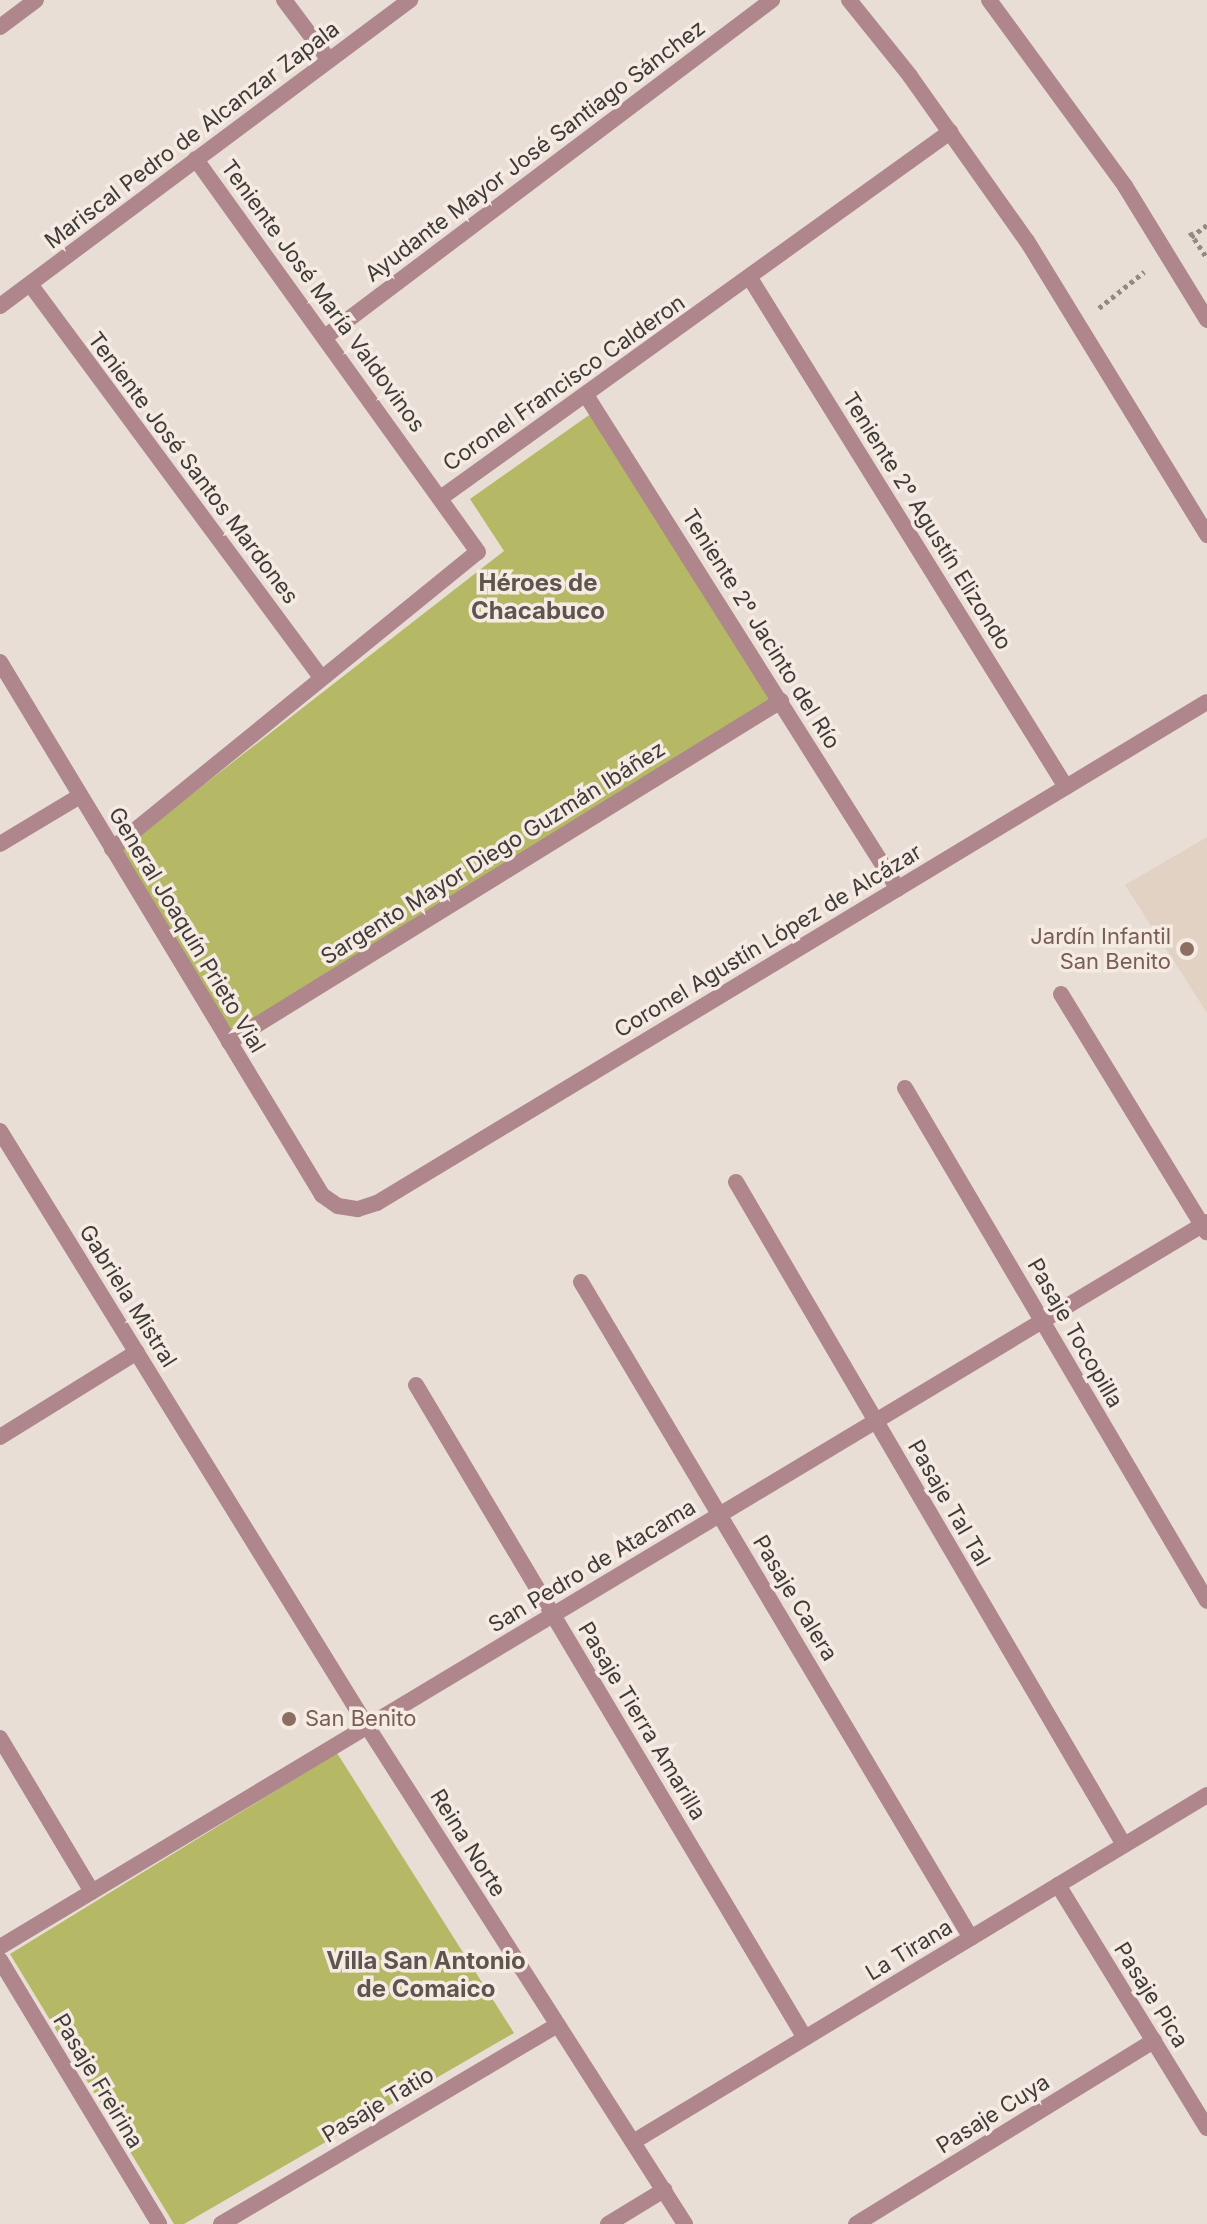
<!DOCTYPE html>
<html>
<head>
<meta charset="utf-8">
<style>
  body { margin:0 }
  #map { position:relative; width:1207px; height:2224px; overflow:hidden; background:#e8ded6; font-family:Inter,sans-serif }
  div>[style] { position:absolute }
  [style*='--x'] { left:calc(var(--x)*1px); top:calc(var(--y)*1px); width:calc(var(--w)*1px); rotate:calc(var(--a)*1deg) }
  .built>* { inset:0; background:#e1d2c4 }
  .green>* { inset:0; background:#b5b865 }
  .path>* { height:5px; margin-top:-2.5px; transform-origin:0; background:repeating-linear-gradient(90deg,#918a85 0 4px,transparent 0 8px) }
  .minor>* { height:16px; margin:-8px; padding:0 8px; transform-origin:8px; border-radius:8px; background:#ae868c }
  .tertiary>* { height:16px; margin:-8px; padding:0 8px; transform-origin:8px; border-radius:8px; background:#ae868c }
  .dots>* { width:22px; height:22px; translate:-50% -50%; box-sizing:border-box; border:4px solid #f5ebe3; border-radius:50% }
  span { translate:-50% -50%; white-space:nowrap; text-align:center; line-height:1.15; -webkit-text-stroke:7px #f5ebe3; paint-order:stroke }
  .street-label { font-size:22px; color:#3f3b38 }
  .education-label { font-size:22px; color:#785e54 }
  .right { translate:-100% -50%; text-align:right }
  .left { translate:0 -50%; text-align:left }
  .neighbourhood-label { font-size:24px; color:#5d554e; font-weight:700 }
</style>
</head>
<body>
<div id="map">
  <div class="built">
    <div style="clip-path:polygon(1207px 837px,1207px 1013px,1125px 885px)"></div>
  </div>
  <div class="green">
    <div style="clip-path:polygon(592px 413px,773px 699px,230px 1034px,120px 850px,504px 551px,470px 499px)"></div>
    <div style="clip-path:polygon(337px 1753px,514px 2033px,184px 2224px,174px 2224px,10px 1954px)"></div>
  </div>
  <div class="path">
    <div style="--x:1190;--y:232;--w:31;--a:57"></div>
    <div style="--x:1191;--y:237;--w:20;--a:-37"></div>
    <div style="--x:1099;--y:308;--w:58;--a:-38.7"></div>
  </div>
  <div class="minor">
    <div style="--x:284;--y:0;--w:75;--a:53.1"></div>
    <div style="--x:0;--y:27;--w:45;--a:-36.9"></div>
    <div style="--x:750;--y:278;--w:599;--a:58.17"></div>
    <div style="--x:30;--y:284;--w:490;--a:53.5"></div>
    <div style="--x:0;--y:306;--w:512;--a:-36.74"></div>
    <div style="--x:325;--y:337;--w:560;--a:-37.01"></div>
    <div style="--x:586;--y:395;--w:584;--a:57.72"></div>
    <div style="--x:442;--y:497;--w:626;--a:-35.7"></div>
    <div style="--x:0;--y:662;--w:623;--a:58.86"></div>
    <div style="--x:322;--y:1195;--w:19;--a:35"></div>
    <div style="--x:338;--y:1206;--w:20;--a:9"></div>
    <div style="--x:358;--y:1209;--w:20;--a:-18"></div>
    <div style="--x:377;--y:1203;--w:969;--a:-31.12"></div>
    <div style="--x:0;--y:844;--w:93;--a:-31"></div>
    <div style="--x:112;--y:849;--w:471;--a:-39.1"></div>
    <div style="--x:478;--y:552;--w:484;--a:-125.7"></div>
    <div style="--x:1061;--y:994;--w:279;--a:58.6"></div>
    <div style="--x:229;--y:1042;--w:649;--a:-31.71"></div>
    <div style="--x:905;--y:1088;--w:595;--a:59.51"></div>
    <div style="--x:0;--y:1131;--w:699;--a:58.33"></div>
    <div style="--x:367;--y:1726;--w:591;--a:57.44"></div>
    <div style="--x:736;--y:1182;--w:768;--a:59.66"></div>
    <div style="--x:581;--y:1282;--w:763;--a:59.27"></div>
    <div style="--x:416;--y:1385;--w:760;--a:59.22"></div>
    <div style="--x:0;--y:1437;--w:161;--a:-31.8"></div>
    <div style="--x:0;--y:1738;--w:179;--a:59.1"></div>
    <div style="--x:1058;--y:1885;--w:285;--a:58.5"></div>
    <div style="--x:0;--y:1947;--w:1408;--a:-30.99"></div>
    <div style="--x:0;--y:1960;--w:308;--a:58.9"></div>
    <div style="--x:633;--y:2142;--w:671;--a:-31.15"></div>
    <div style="--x:221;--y:2224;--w:391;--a:-30.6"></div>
    <div style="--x:608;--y:2224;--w:66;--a:-31.3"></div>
    <div style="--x:856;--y:2224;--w:350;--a:-31.6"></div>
  </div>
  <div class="tertiary">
    <div style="--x:849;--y:0;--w:97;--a:51.2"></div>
    <div style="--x:910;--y:76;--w:202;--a:54.7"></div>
    <div style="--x:1027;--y:241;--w:345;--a:58.5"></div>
    <div style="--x:989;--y:0;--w:230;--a:53.8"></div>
    <div style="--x:1125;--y:186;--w:157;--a:58.5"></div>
  </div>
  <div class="dots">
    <div style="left:1187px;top:949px;background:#8d6e63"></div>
    <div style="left:289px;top:1719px;background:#8d6e63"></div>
  </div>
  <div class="street-label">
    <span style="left:192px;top:135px;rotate:-37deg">Mariscal Pedro de Alcanzar Zapala</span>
    <span style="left:535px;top:151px;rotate:-37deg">Ayudante Mayor José Santiago Sánchez</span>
    <span style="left:323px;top:296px;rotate:54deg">Teniente José María Valdovinos</span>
    <span style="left:564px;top:383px;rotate:-35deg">Coronel Francisco Calderon</span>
    <span style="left:193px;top:468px;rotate:53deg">Teniente José Santos Mardones</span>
    <span style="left:927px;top:521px;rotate:58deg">Teniente 2º Agustín Elizondo</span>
    <span style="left:761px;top:629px;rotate:58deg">Teniente 2º Jacinto del Río</span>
    <span style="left:493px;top:853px;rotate:-32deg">Sargento Mayor Diego Guzmán Ibáñez</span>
    <span style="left:187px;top:930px;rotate:59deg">General Joaquín Prieto Vial</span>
    <span style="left:768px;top:941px;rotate:-31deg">Coronel Agustín López de Alcázar</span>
    <span style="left:128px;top:1296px;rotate:58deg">Gabriela Mistral</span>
    <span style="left:1075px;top:1333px;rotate:60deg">Pasaje Tocopilla</span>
    <span style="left:949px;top:1503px;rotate:60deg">Pasaje Tal Tal</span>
    <span style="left:592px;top:1566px;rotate:-31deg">San Pedro de Atacama</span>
    <span style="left:795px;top:1598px;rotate:59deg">Pasaje Calera</span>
    <span style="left:642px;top:1721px;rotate:59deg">Pasaje Tierra Amarilla</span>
    <span style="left:468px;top:1843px;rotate:58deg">Reina Norte</span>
    <span style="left:909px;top:1950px;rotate:-31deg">La Tirana</span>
    <span style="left:1151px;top:1995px;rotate:58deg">Pasaje Pica</span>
    <span style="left:98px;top:2081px;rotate:59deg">Pasaje Freirina</span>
    <span style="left:378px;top:2105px;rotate:-31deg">Pasaje Tatio</span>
    <span style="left:993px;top:2114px;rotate:-32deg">Pasaje Cuya</span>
  </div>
  <div class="education-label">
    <span class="right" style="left:1171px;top:949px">Jardín Infantil<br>San Benito</span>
    <span class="left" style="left:305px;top:1719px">San Benito</span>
  </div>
  <div class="neighbourhood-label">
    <span style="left:538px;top:597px">Héroes de<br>Chacabuco</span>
    <span style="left:426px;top:1975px">Villa San Antonio<br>de Comaico</span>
  </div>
</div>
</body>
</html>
